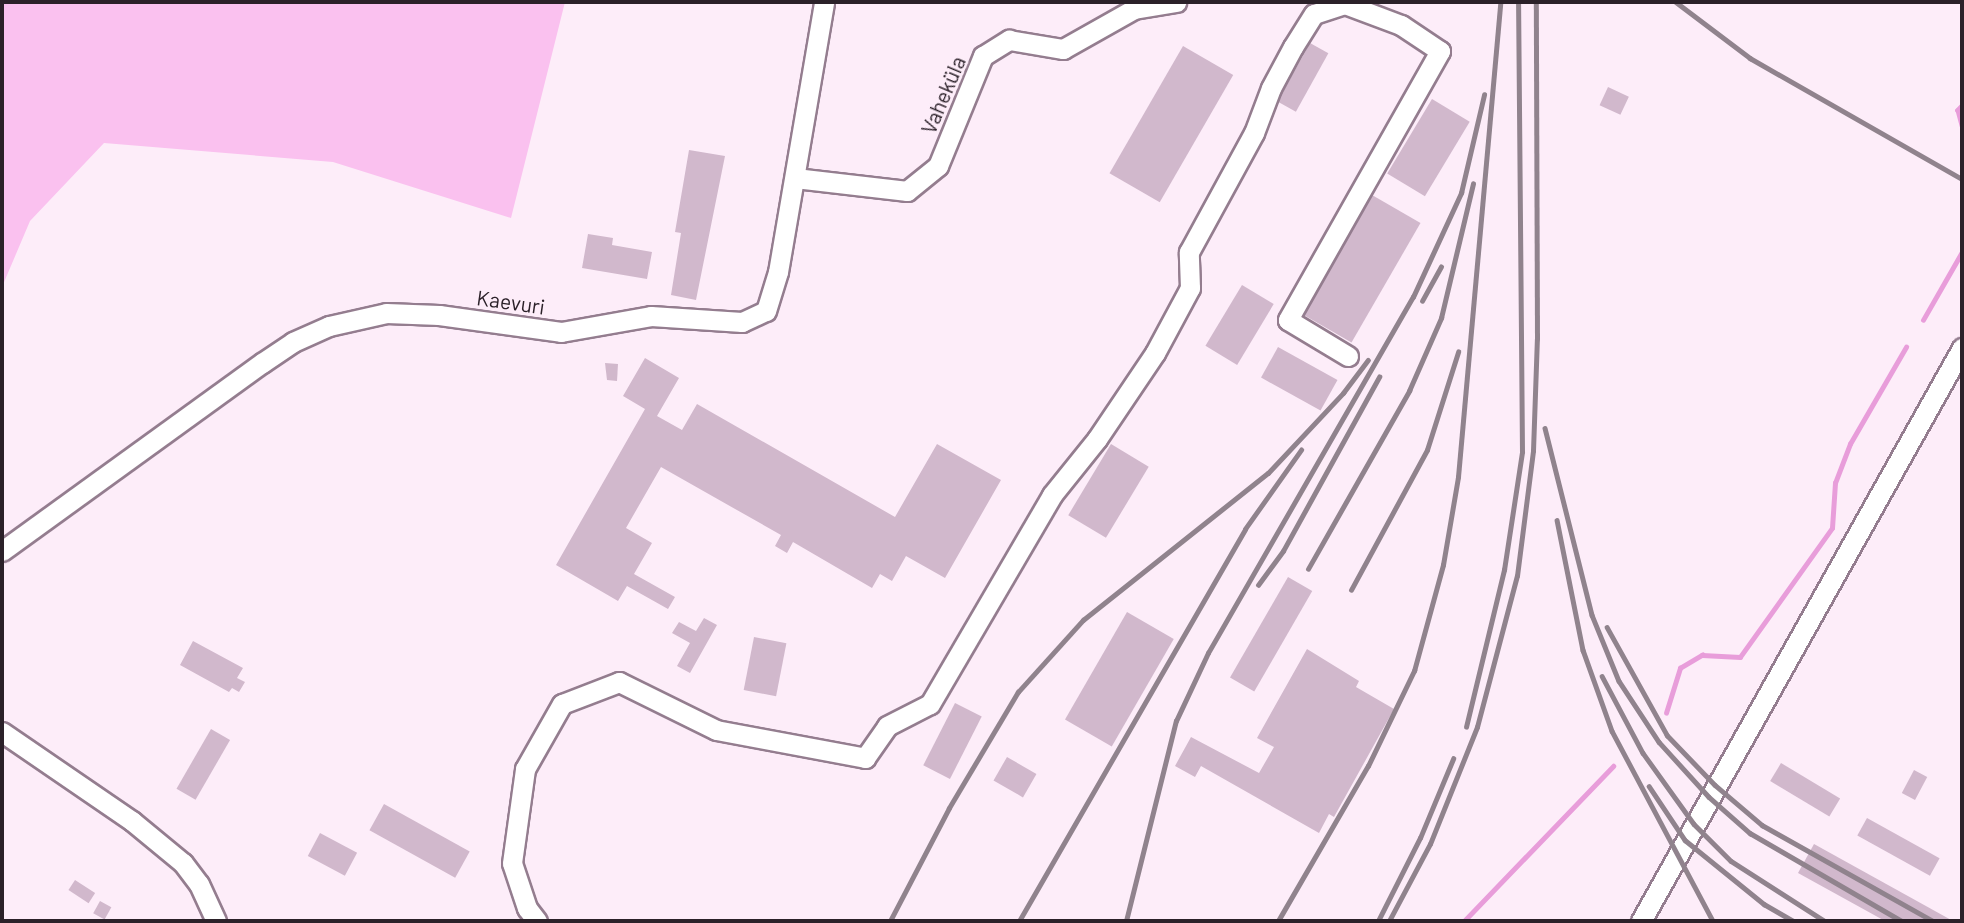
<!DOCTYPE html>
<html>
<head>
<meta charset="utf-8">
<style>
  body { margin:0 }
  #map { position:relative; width:1964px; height:923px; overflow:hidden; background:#fdedf9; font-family:Barlow,sans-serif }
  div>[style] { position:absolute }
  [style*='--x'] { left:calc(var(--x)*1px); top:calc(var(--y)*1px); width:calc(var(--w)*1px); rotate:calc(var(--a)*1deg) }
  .green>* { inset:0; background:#fac1ef }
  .stream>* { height:4.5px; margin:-2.25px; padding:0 2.25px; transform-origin:2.25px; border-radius:2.25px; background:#e89dda }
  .building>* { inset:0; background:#d1b8cc; transform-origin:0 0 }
  .roads { filter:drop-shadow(2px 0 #947d8f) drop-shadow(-2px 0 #947d8f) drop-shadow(0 2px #947d8f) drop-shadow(0 -2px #947d8f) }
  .minor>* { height:19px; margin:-9.5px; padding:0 9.5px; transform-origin:9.5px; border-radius:9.5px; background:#fff }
  .rail>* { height:4.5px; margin:-2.25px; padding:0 2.25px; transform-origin:2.25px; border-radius:2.25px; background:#90838d }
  span { translate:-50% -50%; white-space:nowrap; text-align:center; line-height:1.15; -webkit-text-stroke:5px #fdedf9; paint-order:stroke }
  .street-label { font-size:21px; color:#2b2129 }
  .frame { position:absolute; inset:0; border:4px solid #2b2129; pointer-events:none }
</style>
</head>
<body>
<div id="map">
  <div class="green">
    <div style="clip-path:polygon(2px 2px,565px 2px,511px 218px,333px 162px,104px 143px,30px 221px,2px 287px)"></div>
  </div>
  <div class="stream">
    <div style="--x:1962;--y:106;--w:6;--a:135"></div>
    <div style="--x:1958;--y:110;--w:16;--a:75"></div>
    <div style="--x:1923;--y:320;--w:78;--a:-60.2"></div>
    <div style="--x:1666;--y:713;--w:47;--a:-72.7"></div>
    <div style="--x:1680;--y:668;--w:26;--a:-31"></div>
    <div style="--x:1702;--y:655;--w:38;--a:3"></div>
    <div style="--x:1740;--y:657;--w:158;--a:-54.5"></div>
    <div style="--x:1832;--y:528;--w:45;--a:-86.2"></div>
    <div style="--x:1835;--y:483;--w:42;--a:-69"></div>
    <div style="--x:1850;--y:444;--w:112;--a:-60"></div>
    <div style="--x:1464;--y:921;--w:215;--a:-46.1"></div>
  </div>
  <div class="building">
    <div style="left:1310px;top:43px;width:21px;height:67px;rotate:29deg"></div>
    <div style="left:1183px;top:46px;width:58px;height:147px;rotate:30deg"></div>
    <div style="left:1608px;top:87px;width:23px;height:20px;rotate:25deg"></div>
    <div style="left:1432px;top:99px;width:44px;height:87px;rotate:31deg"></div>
    <div style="clip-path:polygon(689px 150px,725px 156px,696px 300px,671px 295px,681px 233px,675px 232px)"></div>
    <div style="left:1372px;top:195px;width:56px;height:138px;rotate:30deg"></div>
    <div style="clip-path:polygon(588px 234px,613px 238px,612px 245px,652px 252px,647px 279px,582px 268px)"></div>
    <div style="left:1242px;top:285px;width:37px;height:71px;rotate:31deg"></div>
    <div style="left:1278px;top:347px;width:68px;height:35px;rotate:29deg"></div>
    <div style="clip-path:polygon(645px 358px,679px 378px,657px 416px,682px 430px,697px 404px,895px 517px,937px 444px,1001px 480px,945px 578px,906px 556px,892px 581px,880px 574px,872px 588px,793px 542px,787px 553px,775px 546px,781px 535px,661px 467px,626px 528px,652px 543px,634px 574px,675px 597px,668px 609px,627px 586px,618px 601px,556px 565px,645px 409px,623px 396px)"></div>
    <div style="clip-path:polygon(605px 363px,618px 364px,617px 381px,607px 380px)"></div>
    <div style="left:1111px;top:444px;width:44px;height:83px;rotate:31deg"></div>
    <div style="left:1288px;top:577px;width:28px;height:116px;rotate:30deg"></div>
    <div style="left:1127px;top:612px;width:54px;height:124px;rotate:30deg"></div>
    <div style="clip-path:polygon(704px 618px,717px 625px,690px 673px,677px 666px,690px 643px,672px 633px,679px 622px,696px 631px)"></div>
    <div style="left:754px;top:637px;width:33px;height:54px;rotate:11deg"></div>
    <div style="clip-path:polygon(193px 641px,243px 668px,237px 678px,245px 682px,239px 692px,232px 688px,229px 692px,180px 665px)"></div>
    <div style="clip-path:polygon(1307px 649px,1359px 681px,1356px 687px,1394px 709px,1334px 817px,1329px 814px,1319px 833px,1201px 766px,1195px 777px,1175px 766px,1191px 737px,1259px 773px,1274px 747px,1257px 738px)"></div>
    <div style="left:955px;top:703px;width:30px;height:70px;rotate:27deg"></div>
    <div style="left:211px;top:729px;width:22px;height:69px;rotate:30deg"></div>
    <div style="left:1007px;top:757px;width:34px;height:27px;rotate:30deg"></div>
    <div style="left:1781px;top:763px;width:69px;height:21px;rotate:31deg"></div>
    <div style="left:1914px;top:770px;width:15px;height:26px;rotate:28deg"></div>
    <div style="left:384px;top:804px;width:98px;height:30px;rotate:29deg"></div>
    <div style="left:1867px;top:818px;width:83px;height:20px;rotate:29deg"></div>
    <div style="left:320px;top:833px;width:42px;height:26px;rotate:28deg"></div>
    <div style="clip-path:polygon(1814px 844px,1953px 921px,1885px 921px,1798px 873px)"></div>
    <div style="left:75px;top:880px;width:24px;height:12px;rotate:33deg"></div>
    <div style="left:100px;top:901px;width:13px;height:14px;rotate:29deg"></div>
  </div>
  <div class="roads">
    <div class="minor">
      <div style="--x:795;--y:178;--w:113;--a:6.6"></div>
      <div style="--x:907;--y:191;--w:40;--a:-39"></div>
      <div style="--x:938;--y:166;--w:119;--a:-67.8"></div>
      <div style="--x:983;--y:56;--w:31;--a:-32"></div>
      <div style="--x:1009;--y:40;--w:55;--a:9.5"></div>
      <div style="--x:1063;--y:49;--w:81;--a:-29.4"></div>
      <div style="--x:1134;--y:9;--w:43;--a:-9.5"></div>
      <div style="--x:2;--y:551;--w:321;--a:-35.9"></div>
      <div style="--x:262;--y:363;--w:37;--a:-34"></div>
      <div style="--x:293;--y:342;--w:39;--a:-24"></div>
      <div style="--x:329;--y:326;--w:58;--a:-12.8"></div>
      <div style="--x:386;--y:313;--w:53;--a:2.2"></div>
      <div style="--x:439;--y:315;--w:123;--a:7.9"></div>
      <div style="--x:561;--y:332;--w:91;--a:-10.1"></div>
      <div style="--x:651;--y:316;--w:91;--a:3.8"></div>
      <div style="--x:742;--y:322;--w:26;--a:-25"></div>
      <div style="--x:766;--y:311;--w:41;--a:-72.9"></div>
      <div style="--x:778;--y:272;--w:274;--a:-80.3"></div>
      <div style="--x:2;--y:732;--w:158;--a:34.4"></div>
      <div style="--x:132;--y:821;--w:66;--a:39.5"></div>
      <div style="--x:183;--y:863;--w:26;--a:53"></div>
      <div style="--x:199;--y:884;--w:41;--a:65.3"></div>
      <div style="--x:537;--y:921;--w:16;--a:-128"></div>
      <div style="--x:527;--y:908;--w:47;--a:-108.4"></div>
      <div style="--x:512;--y:863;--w:95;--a:-82.1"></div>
      <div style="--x:525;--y:769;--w:75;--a:-60.4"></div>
      <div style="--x:562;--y:704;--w:61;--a:-21.1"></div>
      <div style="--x:619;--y:682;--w:108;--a:26.3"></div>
      <div style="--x:716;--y:730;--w:152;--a:10.6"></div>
      <div style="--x:865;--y:758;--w:39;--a:-55"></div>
      <div style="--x:887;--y:726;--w:48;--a:-27.1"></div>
      <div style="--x:930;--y:704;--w:242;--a:-59.7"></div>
      <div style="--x:1052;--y:495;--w:72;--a:-51.2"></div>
      <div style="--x:1097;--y:439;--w:104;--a:-56"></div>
      <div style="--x:1155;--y:353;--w:74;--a:-61.7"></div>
      <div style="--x:1190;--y:288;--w:36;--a:-92"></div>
      <div style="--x:1189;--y:252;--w:136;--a:-61.4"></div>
      <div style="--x:1254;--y:133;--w:48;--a:-69.3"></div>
      <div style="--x:1271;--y:88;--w:47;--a:-61.8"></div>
      <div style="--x:1293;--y:47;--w:39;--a:-58"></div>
      <div style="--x:1314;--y:14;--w:33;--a:-18"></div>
      <div style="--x:1345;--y:4;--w:60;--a:20.6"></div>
      <div style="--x:1401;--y:25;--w:47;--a:33.7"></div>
      <div style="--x:1440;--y:51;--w:309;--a:119.5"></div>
      <div style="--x:1288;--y:320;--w:70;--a:31"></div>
      <div style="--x:1641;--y:921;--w:657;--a:-60.74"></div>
    </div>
  </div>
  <div class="rail">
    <div style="--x:1676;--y:2;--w:93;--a:37.1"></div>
    <div style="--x:1750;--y:58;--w:244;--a:29.7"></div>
    <div style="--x:1422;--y:301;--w:39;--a:-61"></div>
    <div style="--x:1545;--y:428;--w:193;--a:75.9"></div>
    <div style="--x:1592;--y:615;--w:71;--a:67.8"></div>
    <div style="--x:1619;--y:681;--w:73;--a:56.7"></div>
    <div style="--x:1659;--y:742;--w:74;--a:47.7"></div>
    <div style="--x:1709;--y:797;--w:55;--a:41.3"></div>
    <div style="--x:1750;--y:833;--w:176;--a:30.1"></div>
    <div style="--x:1557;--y:520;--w:133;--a:78.7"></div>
    <div style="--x:1583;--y:650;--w:86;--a:70.3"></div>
    <div style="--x:1612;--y:731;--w:215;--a:62"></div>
    <div style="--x:1308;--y:569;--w:205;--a:-60.4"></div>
    <div style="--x:1409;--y:391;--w:80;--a:-66.3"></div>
    <div style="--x:1441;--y:318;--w:138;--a:-76.6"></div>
    <div style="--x:1258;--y:585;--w:42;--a:-53.7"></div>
    <div style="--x:1283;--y:551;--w:199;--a:-61.1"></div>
    <div style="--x:1351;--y:590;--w:159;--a:-61.5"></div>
    <div style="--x:1427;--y:450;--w:103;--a:-72.4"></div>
    <div style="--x:1607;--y:627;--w:124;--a:60.9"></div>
    <div style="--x:1667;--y:735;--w:69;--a:46.2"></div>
    <div style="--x:1715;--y:785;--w:62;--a:40.4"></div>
    <div style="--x:1762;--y:825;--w:196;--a:29.3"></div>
    <div style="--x:1602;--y:676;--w:87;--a:62"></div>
    <div style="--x:1643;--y:753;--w:87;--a:54.3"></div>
    <div style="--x:1694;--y:824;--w:52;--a:45"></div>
    <div style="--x:1731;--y:861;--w:112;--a:32.6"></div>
    <div style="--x:1466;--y:727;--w:162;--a:-76.4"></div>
    <div style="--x:1504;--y:570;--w:119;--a:-81.3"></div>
    <div style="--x:1522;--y:452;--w:450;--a:-90.5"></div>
    <div style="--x:1649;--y:786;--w:65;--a:56.3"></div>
    <div style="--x:1685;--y:840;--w:102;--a:39"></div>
    <div style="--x:1764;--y:904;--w:34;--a:30"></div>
    <div style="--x:890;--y:921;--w:127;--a:-62.4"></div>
    <div style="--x:949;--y:808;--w:135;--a:-59.3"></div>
    <div style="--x:1018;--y:692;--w:97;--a:-47.9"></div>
    <div style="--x:1083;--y:620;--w:236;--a:-38.5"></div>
    <div style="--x:1268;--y:473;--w:110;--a:-46.8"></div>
    <div style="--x:1343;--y:393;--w:41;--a:-52.9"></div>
    <div style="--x:1019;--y:921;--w:452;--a:-60"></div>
    <div style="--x:1245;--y:529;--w:97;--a:-54.7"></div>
    <div style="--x:1126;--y:921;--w:206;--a:-76"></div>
    <div style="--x:1176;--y:721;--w:75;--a:-64.8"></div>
    <div style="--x:1208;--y:653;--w:411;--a:-60.1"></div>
    <div style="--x:1413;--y:297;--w:115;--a:-65.2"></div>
    <div style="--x:1461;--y:193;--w:101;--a:-76.8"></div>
    <div style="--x:1278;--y:921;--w:179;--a:-59.9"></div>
    <div style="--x:1368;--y:766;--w:106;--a:-64.2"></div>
    <div style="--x:1414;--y:671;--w:110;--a:-74.7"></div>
    <div style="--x:1443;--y:565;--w:89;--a:-80.3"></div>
    <div style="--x:1458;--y:477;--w:477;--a:-84.9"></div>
    <div style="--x:1378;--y:921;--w:93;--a:-63.2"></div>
    <div style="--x:1420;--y:838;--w:86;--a:-67.3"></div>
    <div style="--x:1389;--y:921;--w:87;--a:-62"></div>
    <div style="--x:1430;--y:844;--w:126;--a:-68.1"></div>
    <div style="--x:1477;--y:727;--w:156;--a:-75.2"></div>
    <div style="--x:1517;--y:576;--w:126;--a:-82.7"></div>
    <div style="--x:1533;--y:451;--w:112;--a:-88"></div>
    <div style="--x:1537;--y:339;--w:337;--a:-90.2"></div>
  </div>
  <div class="street-label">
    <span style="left:943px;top:95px;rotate:-67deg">Vaheküla</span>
    <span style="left:511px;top:302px;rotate:8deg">Kaevuri</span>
  </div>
  <div class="frame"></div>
</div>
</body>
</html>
